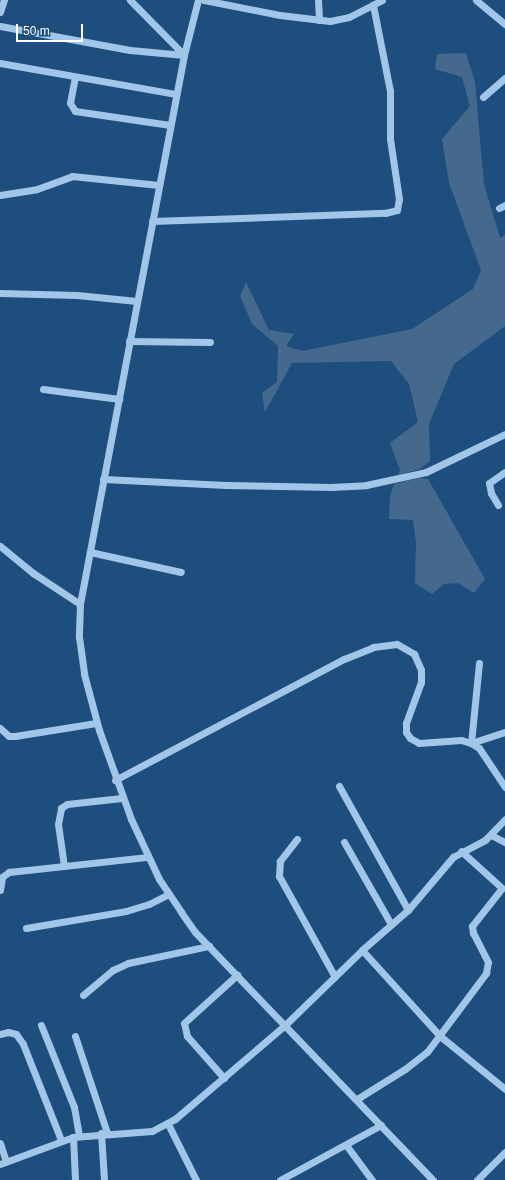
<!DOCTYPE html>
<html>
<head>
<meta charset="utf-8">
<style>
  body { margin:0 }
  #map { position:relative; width:505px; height:1180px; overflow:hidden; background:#1e4e7e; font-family:Arial,sans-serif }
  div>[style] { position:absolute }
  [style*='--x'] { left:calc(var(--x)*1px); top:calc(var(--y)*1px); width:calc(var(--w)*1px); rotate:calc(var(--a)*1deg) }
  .water>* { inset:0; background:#45698c }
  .minor>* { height:7px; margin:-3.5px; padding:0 3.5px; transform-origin:3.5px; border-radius:3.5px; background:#a1c6e8 }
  span { translate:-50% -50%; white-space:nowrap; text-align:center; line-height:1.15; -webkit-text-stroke:3.5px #1e4e7e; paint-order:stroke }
  .scale { position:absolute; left:16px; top:24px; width:67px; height:18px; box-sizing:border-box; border:2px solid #fff; border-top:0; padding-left:5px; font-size:12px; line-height:14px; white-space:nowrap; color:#fff; -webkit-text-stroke:3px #1e4e7e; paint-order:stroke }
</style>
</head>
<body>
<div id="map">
  <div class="water">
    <div style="clip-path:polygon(466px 53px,475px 82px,484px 184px,500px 238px,505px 235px,505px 326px,454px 364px,429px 424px,430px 461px,420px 469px,398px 475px,400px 470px,390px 443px,418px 422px,409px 384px,391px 361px,292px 363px,265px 412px,262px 393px,277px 382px,278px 346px,252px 324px,240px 296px,246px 282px,269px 330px,294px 334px,286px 346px,302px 351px,412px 329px,473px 289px,481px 270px,449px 183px,442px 139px,470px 106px,462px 77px,435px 69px,437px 54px)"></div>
    <div style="clip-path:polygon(420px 478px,428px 479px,485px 579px,474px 593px,458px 583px,444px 584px,432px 594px,415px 583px,416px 543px,413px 520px,389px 519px,390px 497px,394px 484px)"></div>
  </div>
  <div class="minor">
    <div style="--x:130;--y:0;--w:77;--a:45.5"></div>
    <div style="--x:198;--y:0;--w:57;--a:104.3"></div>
    <div style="--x:184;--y:55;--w:559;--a:100.73"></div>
    <div style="--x:80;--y:604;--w:33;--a:92"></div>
    <div style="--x:79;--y:637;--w:37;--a:82"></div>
    <div style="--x:84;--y:674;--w:58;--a:75"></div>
    <div style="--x:99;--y:730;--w:95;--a:70.2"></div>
    <div style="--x:131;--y:819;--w:66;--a:65"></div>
    <div style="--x:159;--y:879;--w:40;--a:56"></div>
    <div style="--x:181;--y:912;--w:24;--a:55"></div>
    <div style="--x:195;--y:932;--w:344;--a:46.2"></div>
    <div style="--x:204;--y:0;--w:77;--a:11.2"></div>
    <div style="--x:280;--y:15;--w:50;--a:6.8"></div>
    <div style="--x:330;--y:21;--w:19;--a:-12"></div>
    <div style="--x:349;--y:17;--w:37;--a:-27"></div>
    <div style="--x:318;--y:0;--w:20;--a:87"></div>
    <div style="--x:476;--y:0;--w:38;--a:40"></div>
    <div style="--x:0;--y:12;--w:13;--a:-72"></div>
    <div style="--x:0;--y:26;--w:132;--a:10.5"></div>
    <div style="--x:130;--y:50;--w:54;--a:5.3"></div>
    <div style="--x:0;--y:63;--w:179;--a:10"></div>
    <div style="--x:75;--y:77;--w:26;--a:101"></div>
    <div style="--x:70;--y:103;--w:9;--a:58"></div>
    <div style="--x:75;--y:111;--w:96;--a:8.4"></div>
    <div style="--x:483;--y:97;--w:29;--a:-41"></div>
    <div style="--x:0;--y:195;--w:37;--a:-9"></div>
    <div style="--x:37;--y:189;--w:37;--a:-20"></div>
    <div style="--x:72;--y:176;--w:87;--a:5.9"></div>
    <div style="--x:499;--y:208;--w:7;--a:-27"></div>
    <div style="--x:152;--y:221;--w:233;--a:-2"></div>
    <div style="--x:385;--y:213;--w:12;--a:-14"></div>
    <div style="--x:397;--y:210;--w:11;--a:-80"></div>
    <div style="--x:399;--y:199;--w:61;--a:-98.5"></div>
    <div style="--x:390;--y:139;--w:48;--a:-90"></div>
    <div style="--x:390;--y:91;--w:88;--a:-101.2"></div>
    <div style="--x:0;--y:293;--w:77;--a:1.5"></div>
    <div style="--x:77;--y:295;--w:60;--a:5.7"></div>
    <div style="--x:129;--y:341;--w:81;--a:0.7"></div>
    <div style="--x:43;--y:389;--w:77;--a:7.5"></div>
    <div style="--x:103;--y:479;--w:123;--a:2.8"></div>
    <div style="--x:226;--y:485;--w:105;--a:1.1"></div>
    <div style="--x:331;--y:487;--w:35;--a:-3"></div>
    <div style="--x:366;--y:485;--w:61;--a:-12.2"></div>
    <div style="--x:426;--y:472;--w:88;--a:-25.7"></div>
    <div style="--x:498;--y:505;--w:14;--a:-120"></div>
    <div style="--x:491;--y:493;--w:10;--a:-101"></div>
    <div style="--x:489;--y:483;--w:19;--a:-35"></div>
    <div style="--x:0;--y:546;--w:43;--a:39.3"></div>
    <div style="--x:33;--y:573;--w:56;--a:33.4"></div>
    <div style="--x:90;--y:552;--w:93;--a:12.4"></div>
    <div style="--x:479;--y:663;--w:80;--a:95.7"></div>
    <div style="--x:471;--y:743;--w:36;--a:-18"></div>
    <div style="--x:0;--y:728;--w:12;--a:42"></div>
    <div style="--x:9;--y:736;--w:6;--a:0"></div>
    <div style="--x:15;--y:736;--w:82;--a:-9.1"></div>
    <div style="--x:115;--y:780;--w:259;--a:-27.9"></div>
    <div style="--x:344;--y:659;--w:31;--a:-22"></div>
    <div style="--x:373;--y:647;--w:24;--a:-7"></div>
    <div style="--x:397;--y:644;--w:20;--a:30"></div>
    <div style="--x:414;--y:654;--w:17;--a:66"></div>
    <div style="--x:421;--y:670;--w:12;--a:90"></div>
    <div style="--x:421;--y:682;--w:44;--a:110.1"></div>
    <div style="--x:406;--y:723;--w:9;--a:90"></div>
    <div style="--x:406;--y:732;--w:7;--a:56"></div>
    <div style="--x:410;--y:738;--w:10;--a:29"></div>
    <div style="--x:419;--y:743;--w:42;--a:-4.1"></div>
    <div style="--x:461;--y:740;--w:10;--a:17"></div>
    <div style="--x:471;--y:743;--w:9;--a:32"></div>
    <div style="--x:479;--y:748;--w:47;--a:56.3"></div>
    <div style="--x:339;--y:786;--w:142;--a:60.9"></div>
    <div style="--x:491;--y:835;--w:16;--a:27"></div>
    <div style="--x:297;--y:839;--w:28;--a:128"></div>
    <div style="--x:280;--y:861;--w:15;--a:94"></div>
    <div style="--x:279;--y:876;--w:115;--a:61"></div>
    <div style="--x:344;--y:842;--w:95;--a:60.2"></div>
    <div style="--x:64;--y:866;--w:42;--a:-98.1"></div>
    <div style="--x:58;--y:824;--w:16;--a:-79"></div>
    <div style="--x:61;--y:808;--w:7;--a:-34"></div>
    <div style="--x:67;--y:804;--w:55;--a:-6.2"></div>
    <div style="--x:0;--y:890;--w:13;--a:-81"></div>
    <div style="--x:2;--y:877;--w:9;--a:-36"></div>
    <div style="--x:9;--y:872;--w:140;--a:-6.2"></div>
    <div style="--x:26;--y:928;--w:101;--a:-9.6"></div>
    <div style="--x:126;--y:911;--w:24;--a:-17"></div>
    <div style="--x:149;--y:904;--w:22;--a:-27"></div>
    <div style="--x:362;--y:950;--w:116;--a:47.8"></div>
    <div style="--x:440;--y:1036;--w:84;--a:39.2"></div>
    <div style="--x:83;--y:995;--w:39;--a:-40"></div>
    <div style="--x:113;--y:970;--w:17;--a:-25"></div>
    <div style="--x:128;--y:963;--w:83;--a:-11.9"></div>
    <div style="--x:41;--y:1025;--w:88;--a:68.1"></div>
    <div style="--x:74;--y:1107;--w:28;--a:80"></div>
    <div style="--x:0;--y:1034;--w:8;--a:-14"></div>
    <div style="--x:8;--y:1032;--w:8;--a:14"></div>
    <div style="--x:16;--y:1034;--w:12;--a:55"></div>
    <div style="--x:23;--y:1044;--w:103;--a:68.4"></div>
    <div style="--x:75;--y:1036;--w:102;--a:71.7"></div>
    <div style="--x:224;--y:1078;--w:56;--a:-131.4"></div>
    <div style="--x:187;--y:1036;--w:13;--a:-103"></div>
    <div style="--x:184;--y:1023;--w:72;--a:-42.2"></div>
    <div style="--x:357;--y:1099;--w:57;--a:-32"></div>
    <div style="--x:405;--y:1069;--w:28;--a:-38"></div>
    <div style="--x:427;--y:1052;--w:99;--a:-53.2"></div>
    <div style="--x:486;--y:973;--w:11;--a:-80"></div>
    <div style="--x:488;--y:962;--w:33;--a:-117"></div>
    <div style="--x:473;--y:933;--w:7;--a:-98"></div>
    <div style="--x:472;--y:926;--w:48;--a:-51.7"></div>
    <div style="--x:502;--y:888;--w:55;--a:-137.9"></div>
    <div style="--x:168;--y:1124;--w:63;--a:63.4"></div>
    <div style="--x:101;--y:1133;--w:47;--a:86.3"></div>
    <div style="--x:73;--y:1137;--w:43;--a:87.3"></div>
    <div style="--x:0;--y:1143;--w:19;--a:72"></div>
    <div style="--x:346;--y:1145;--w:44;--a:53.4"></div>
    <div style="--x:0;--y:1164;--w:78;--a:-20.3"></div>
    <div style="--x:73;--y:1137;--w:79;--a:-4.3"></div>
    <div style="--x:152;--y:1131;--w:26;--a:-28"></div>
    <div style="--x:175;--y:1119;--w:145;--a:-40.5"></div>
    <div style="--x:285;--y:1025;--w:107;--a:-44.2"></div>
    <div style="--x:362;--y:950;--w:61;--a:-41"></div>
    <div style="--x:408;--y:910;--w:70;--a:-49.7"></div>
    <div style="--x:453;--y:857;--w:36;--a:-28"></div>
    <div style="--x:485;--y:840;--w:29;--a:-46"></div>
    <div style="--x:280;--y:1180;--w:115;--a:-28.6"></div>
    <div style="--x:477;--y:1180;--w:40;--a:-45"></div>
  </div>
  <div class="scale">50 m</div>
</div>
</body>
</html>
